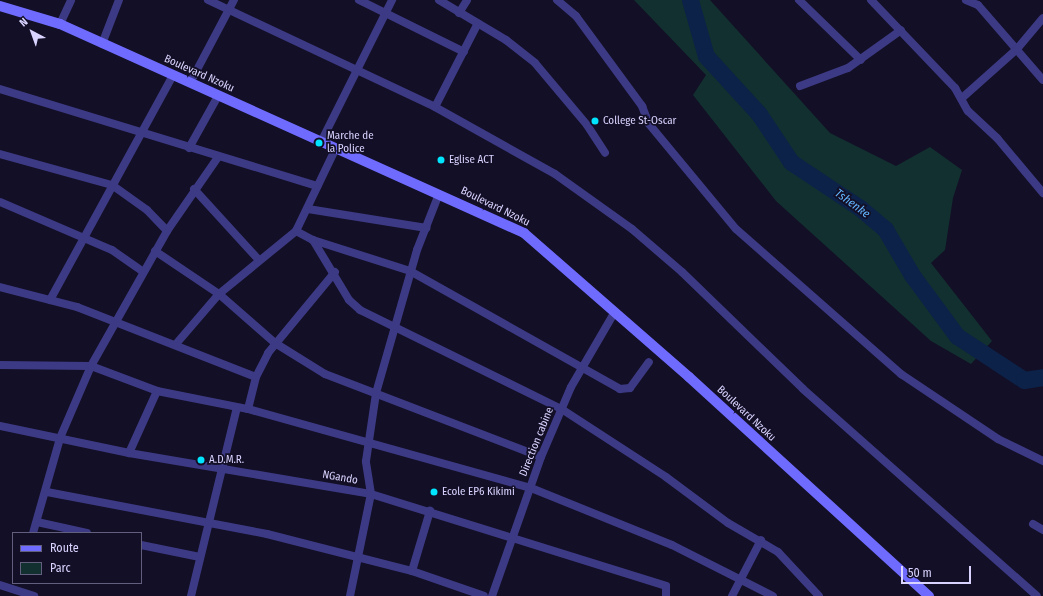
<!DOCTYPE html>
<html>
<head>
<meta charset="utf-8">
<style>
  body { margin:0 }
  #map { position:relative; width:1043px; height:596px; overflow:hidden; background:#130f26; font-family:"Fira Sans Condensed",sans-serif }
  div>[style] { position:absolute }
  [style*='--x'] { left:calc(var(--x)*1px); top:calc(var(--y)*1px); width:calc(var(--w)*1px); rotate:calc(var(--a)*1deg) }
  .green>* { inset:0; background:#12302f }
  .river>* { height:17px; margin:-8.5px; padding:0 8.5px; transform-origin:8.5px; border-radius:8.5px; background:#0c2248 }
  .street>* { height:8px; margin:-4px; padding:0 4px; transform-origin:4px; border-radius:4px; background:#3d3a85 }
  .secondary>* { height:10px; margin:-5px; padding:0 5px; transform-origin:5px; border-radius:5px; background:#6f6bff }
  .dots>* { width:11px; height:11px; translate:-50% -50%; box-sizing:border-box; border:2px solid #130f26; border-radius:50% }
  span { translate:-50% -50%; white-space:nowrap; text-align:center; line-height:1.15; -webkit-text-stroke:3.5px #130f26; paint-order:stroke }
  .street-label { font-size:11px; color:#d9d4ff }
  .poi-label { font-size:11px; color:#d9d4ff }
  .left { translate:0 -50%; text-align:left }
  .water-label { font-size:12px; color:#62b6ff; font-style:italic }
  .legend { position:absolute; left:12px; top:532px; width:130px; height:52px; box-sizing:border-box; background:#130f26; border:1px solid #625e7d; margin:0; padding:5px 7px; list-style:none; font-size:12px; color:#d9d4ff }
  .legend li { display:flex; align-items:center; gap:8px; height:20px }
  .legend b { width:20px; border:1px solid #625e7d }
  .north { position:absolute; left:12px; top:12px; width:40px; height:40px; -webkit-text-stroke:3px #130f26; paint-order:stroke; rotate:319deg; font-size:11px; font-weight:700; line-height:16px; text-align:center; color:#d9d4ff }
  .north::after { content:''; display:block; margin:auto; width:14px; height:18px; background:#d9d4ff; clip-path:polygon(50% 0,100% 100%,50% 72%,0 100%) }
  .scale { position:absolute; left:901px; top:566px; width:70px; height:18px; box-sizing:border-box; border:2px solid #d9d4ff; border-top:0; padding-left:5px; font-size:12px; line-height:14px; white-space:nowrap; color:#d9d4ff; -webkit-text-stroke:3px #130f26; paint-order:stroke }
</style>
</head>
<body>
<div id="map">
  <div class="green">
    <div style="clip-path:polygon(634px 0,710px 0,830px 133px,896px 166px,930px 147px,962px 170px,953px 198px,945px 250px,931px 263px,992px 341px,971px 364px,931px 341px,776px 201px,693px 95px,706px 75px)"></div>
  </div>
  <div class="river">
    <div style="--x:690;--y:0;--w:58;--a:74.1"></div>
    <div style="--x:706;--y:56;--w:79;--a:47.6"></div>
    <div style="--x:759;--y:114;--w:58;--a:56.3"></div>
    <div style="--x:791;--y:162;--w:83;--a:33.7"></div>
    <div style="--x:860;--y:208;--w:33;--a:40"></div>
    <div style="--x:885;--y:229;--w:53;--a:59.6"></div>
    <div style="--x:912;--y:275;--w:76;--a:53.6"></div>
    <div style="--x:957;--y:336;--w:80;--a:33.3"></div>
    <div style="--x:1024;--y:380;--w:19;--a:-9"></div>
  </div>
  <div class="street">
    <div style="--x:208;--y:0;--w:251;--a:25.2"></div>
    <div style="--x:435;--y:107;--w:137;--a:29.2"></div>
    <div style="--x:555;--y:174;--w:95;--a:35.5"></div>
    <div style="--x:632;--y:229;--w:66;--a:40.7"></div>
    <div style="--x:682;--y:272;--w:168;--a:44"></div>
    <div style="--x:803;--y:389;--w:312;--a:41.5"></div>
    <div style="--x:359;--y:0;--w:117;--a:26.3"></div>
    <div style="--x:439;--y:0;--w:78;--a:30.8"></div>
    <div style="--x:506;--y:40;--w:37;--a:38"></div>
    <div style="--x:535;--y:63;--w:81;--a:50"></div>
    <div style="--x:587;--y:125;--w:33;--a:57"></div>
    <div style="--x:557;--y:0;--w:25;--a:40"></div>
    <div style="--x:576;--y:16;--w:112;--a:53.7"></div>
    <div style="--x:642;--y:106;--w:19;--a:69"></div>
    <div style="--x:649;--y:124;--w:136;--a:50.4"></div>
    <div style="--x:736;--y:229;--w:220;--a:41.3"></div>
    <div style="--x:901;--y:374;--w:117;--a:33.8"></div>
    <div style="--x:998;--y:439;--w:50;--a:26.1"></div>
    <div style="--x:799;--y:0;--w:86;--a:44.1"></div>
    <div style="--x:871;--y:0;--w:122;--a:46.3"></div>
    <div style="--x:955;--y:88;--w:26;--a:61"></div>
    <div style="--x:968;--y:111;--w:40;--a:43"></div>
    <div style="--x:997;--y:138;--w:72;--a:50.1"></div>
    <div style="--x:966;--y:0;--w:13;--a:23"></div>
    <div style="--x:978;--y:5;--w:99;--a:49.1"></div>
    <div style="--x:459;--y:13;--w:15;--a:-58"></div>
    <div style="--x:60;--y:24;--w:26;--a:-65"></div>
    <div style="--x:102;--y:44;--w:47;--a:-68.9"></div>
    <div style="--x:190;--y:83;--w:94;--a:-62.1"></div>
    <div style="--x:800;--y:86;--w:51;--a:-20.6"></div>
    <div style="--x:848;--y:68;--w:65;--a:-35.6"></div>
    <div style="--x:0;--y:89;--w:332;--a:17"></div>
    <div style="--x:962;--y:98;--w:74;--a:-41.7"></div>
    <div style="--x:1017;--y:49;--w:40;--a:-50"></div>
    <div style="--x:435;--y:107;--w:94;--a:-62.9"></div>
    <div style="--x:321;--y:142;--w:159;--a:-63.4"></div>
    <div style="--x:189;--y:148;--w:60;--a:-60.9"></div>
    <div style="--x:0;--y:154;--w:116;--a:15.5"></div>
    <div style="--x:112;--y:185;--w:43;--a:35.5"></div>
    <div style="--x:147;--y:210;--w:29;--a:46"></div>
    <div style="--x:194;--y:189;--w:95;--a:47.6"></div>
    <div style="--x:0;--y:202;--w:122;--a:23.2"></div>
    <div style="--x:112;--y:250;--w:38;--a:35"></div>
    <div style="--x:308;--y:209;--w:120;--a:9.1"></div>
    <div style="--x:296;--y:231;--w:19;--a:28"></div>
    <div style="--x:313;--y:240;--w:102;--a:17.7"></div>
    <div style="--x:410;--y:271;--w:241;--a:29.3"></div>
    <div style="--x:620;--y:389;--w:10;--a:-6"></div>
    <div style="--x:630;--y:388;--w:32;--a:-54"></div>
    <div style="--x:313;--y:240;--w:70;--a:59"></div>
    <div style="--x:349;--y:300;--w:15;--a:42"></div>
    <div style="--x:360;--y:310;--w:226;--a:26.2"></div>
    <div style="--x:563;--y:410;--w:123;--a:33"></div>
    <div style="--x:666;--y:477;--w:77;--a:36.6"></div>
    <div style="--x:728;--y:523;--w:58;--a:30.1"></div>
    <div style="--x:778;--y:552;--w:60;--a:47"></div>
    <div style="--x:155;--y:251;--w:77;--a:33.9"></div>
    <div style="--x:219;--y:294;--w:74;--a:41.2"></div>
    <div style="--x:275;--y:343;--w:59;--a:31.8"></div>
    <div style="--x:325;--y:374;--w:231;--a:21"></div>
    <div style="--x:0;--y:287;--w:80;--a:14.6"></div>
    <div style="--x:77;--y:307;--w:192;--a:21.4"></div>
    <div style="--x:50;--y:300;--w:256;--a:-61.3"></div>
    <div style="--x:176;--y:344;--w:66;--a:-49.3"></div>
    <div style="--x:219;--y:294;--w:99;--a:-39.3"></div>
    <div style="--x:296;--y:231;--w:92;--a:-64.3"></div>
    <div style="--x:0;--y:365;--w:91;--a:0.6"></div>
    <div style="--x:91;--y:366;--w:71;--a:20.7"></div>
    <div style="--x:157;--y:391;--w:93;--a:11.2"></div>
    <div style="--x:248;--y:409;--w:294;--a:15.6"></div>
    <div style="--x:531;--y:488;--w:152;--a:22"></div>
    <div style="--x:672;--y:545;--w:113;--a:26.8"></div>
    <div style="--x:248;--y:409;--w:33;--a:-76"></div>
    <div style="--x:256;--y:377;--w:27;--a:-63"></div>
    <div style="--x:268;--y:353;--w:105;--a:-50.4"></div>
    <div style="--x:0;--y:426;--w:132;--a:11.8"></div>
    <div style="--x:129;--y:453;--w:245;--a:9.6"></div>
    <div style="--x:371;--y:494;--w:309;--a:17.3"></div>
    <div style="--x:666;--y:586;--w:10;--a:90"></div>
    <div style="--x:129;--y:453;--w:68;--a:-65.7"></div>
    <div style="--x:47;--y:492;--w:224;--a:10.8"></div>
    <div style="--x:267;--y:534;--w:150;--a:14.3"></div>
    <div style="--x:412;--y:571;--w:76;--a:19.1"></div>
    <div style="--x:37;--y:522;--w:51;--a:12.4"></div>
    <div style="--x:1033;--y:524;--w:12;--a:31"></div>
    <div style="--x:33;--y:533;--w:99;--a:-74.1"></div>
    <div style="--x:60;--y:438;--w:78;--a:-66.7"></div>
    <div style="--x:91;--y:366;--w:155;--a:-60.6"></div>
    <div style="--x:167;--y:231;--w:90;--a:-55.4"></div>
    <div style="--x:141;--y:545;--w:60;--a:11.5"></div>
    <div style="--x:412;--y:571;--w:63;--a:-73.3"></div>
    <div style="--x:0;--y:585;--w:36;--a:18"></div>
    <div style="--x:191;--y:596;--w:194;--a:-76.3"></div>
    <div style="--x:350;--y:596;--w:104;--a:-78.4"></div>
    <div style="--x:371;--y:494;--w:33;--a:-99"></div>
    <div style="--x:366;--y:461;--w:69;--a:-81.6"></div>
    <div style="--x:376;--y:393;--w:149;--a:-74"></div>
    <div style="--x:417;--y:250;--w:60;--a:-68.6"></div>
    <div style="--x:492;--y:596;--w:147;--a:-70.6"></div>
    <div style="--x:541;--y:457;--w:76;--a:-66.8"></div>
    <div style="--x:571;--y:387;--w:86;--a:-59.8"></div>
    <div style="--x:732;--y:596;--w:63;--a:-62.6"></div>
  </div>
  <div class="secondary">
    <div style="--x:0;--y:6;--w:63;--a:16.7"></div>
    <div style="--x:60;--y:24;--w:509;--a:24.25"></div>
    <div style="--x:524;--y:233;--w:219;--a:41.1"></div>
    <div style="--x:689;--y:377;--w:325;--a:42.4"></div>
  </div>
  <div class="dots">
    <div style="left:595px;top:121px;background:#00e5ff"></div>
    <div style="left:319px;top:143px;background:#00e5ff"></div>
    <div style="left:441px;top:160px;background:#00e5ff"></div>
    <div style="left:201px;top:460px;background:#00e5ff"></div>
    <div style="left:434px;top:492px;background:#00e5ff"></div>
  </div>
  <div class="street-label">
    <span style="left:199px;top:74px;rotate:24deg">Boulevard Nzoku</span>
    <span style="left:495px;top:207px;rotate:26deg">Boulevard Nzoku</span>
    <span style="left:746px;top:414px;rotate:43deg">Boulevard Nzoku</span>
    <span style="left:537px;top:442px;rotate:-68deg">Direction cabine</span>
    <span style="left:340px;top:478px;rotate:10deg">NGando</span>
  </div>
  <div class="poi-label">
    <span class="left" style="left:603px;top:121px">College St-Oscar</span>
    <span class="left" style="left:327px;top:143px">Marche de<br>la Police</span>
    <span class="left" style="left:449px;top:160px">Eglise ACT</span>
    <span class="left" style="left:209px;top:460px">A.D.M.R.</span>
    <span class="left" style="left:442px;top:492px">Ecole EP6 Kikimi</span>
  </div>
  <div class="water-label">
    <span style="left:852px;top:204px;rotate:36deg">Tshenke</span>
  </div>
  <ul class="legend">
  <li><b style="height:5px;background:#6f6bff"></b>Route</li>
  <li><b style="height:11px;background:#12302f"></b>Parc</li>
  </ul>
  <div class="north">N</div>
  <div class="scale">50 m</div>
</div>
</body>
</html>
